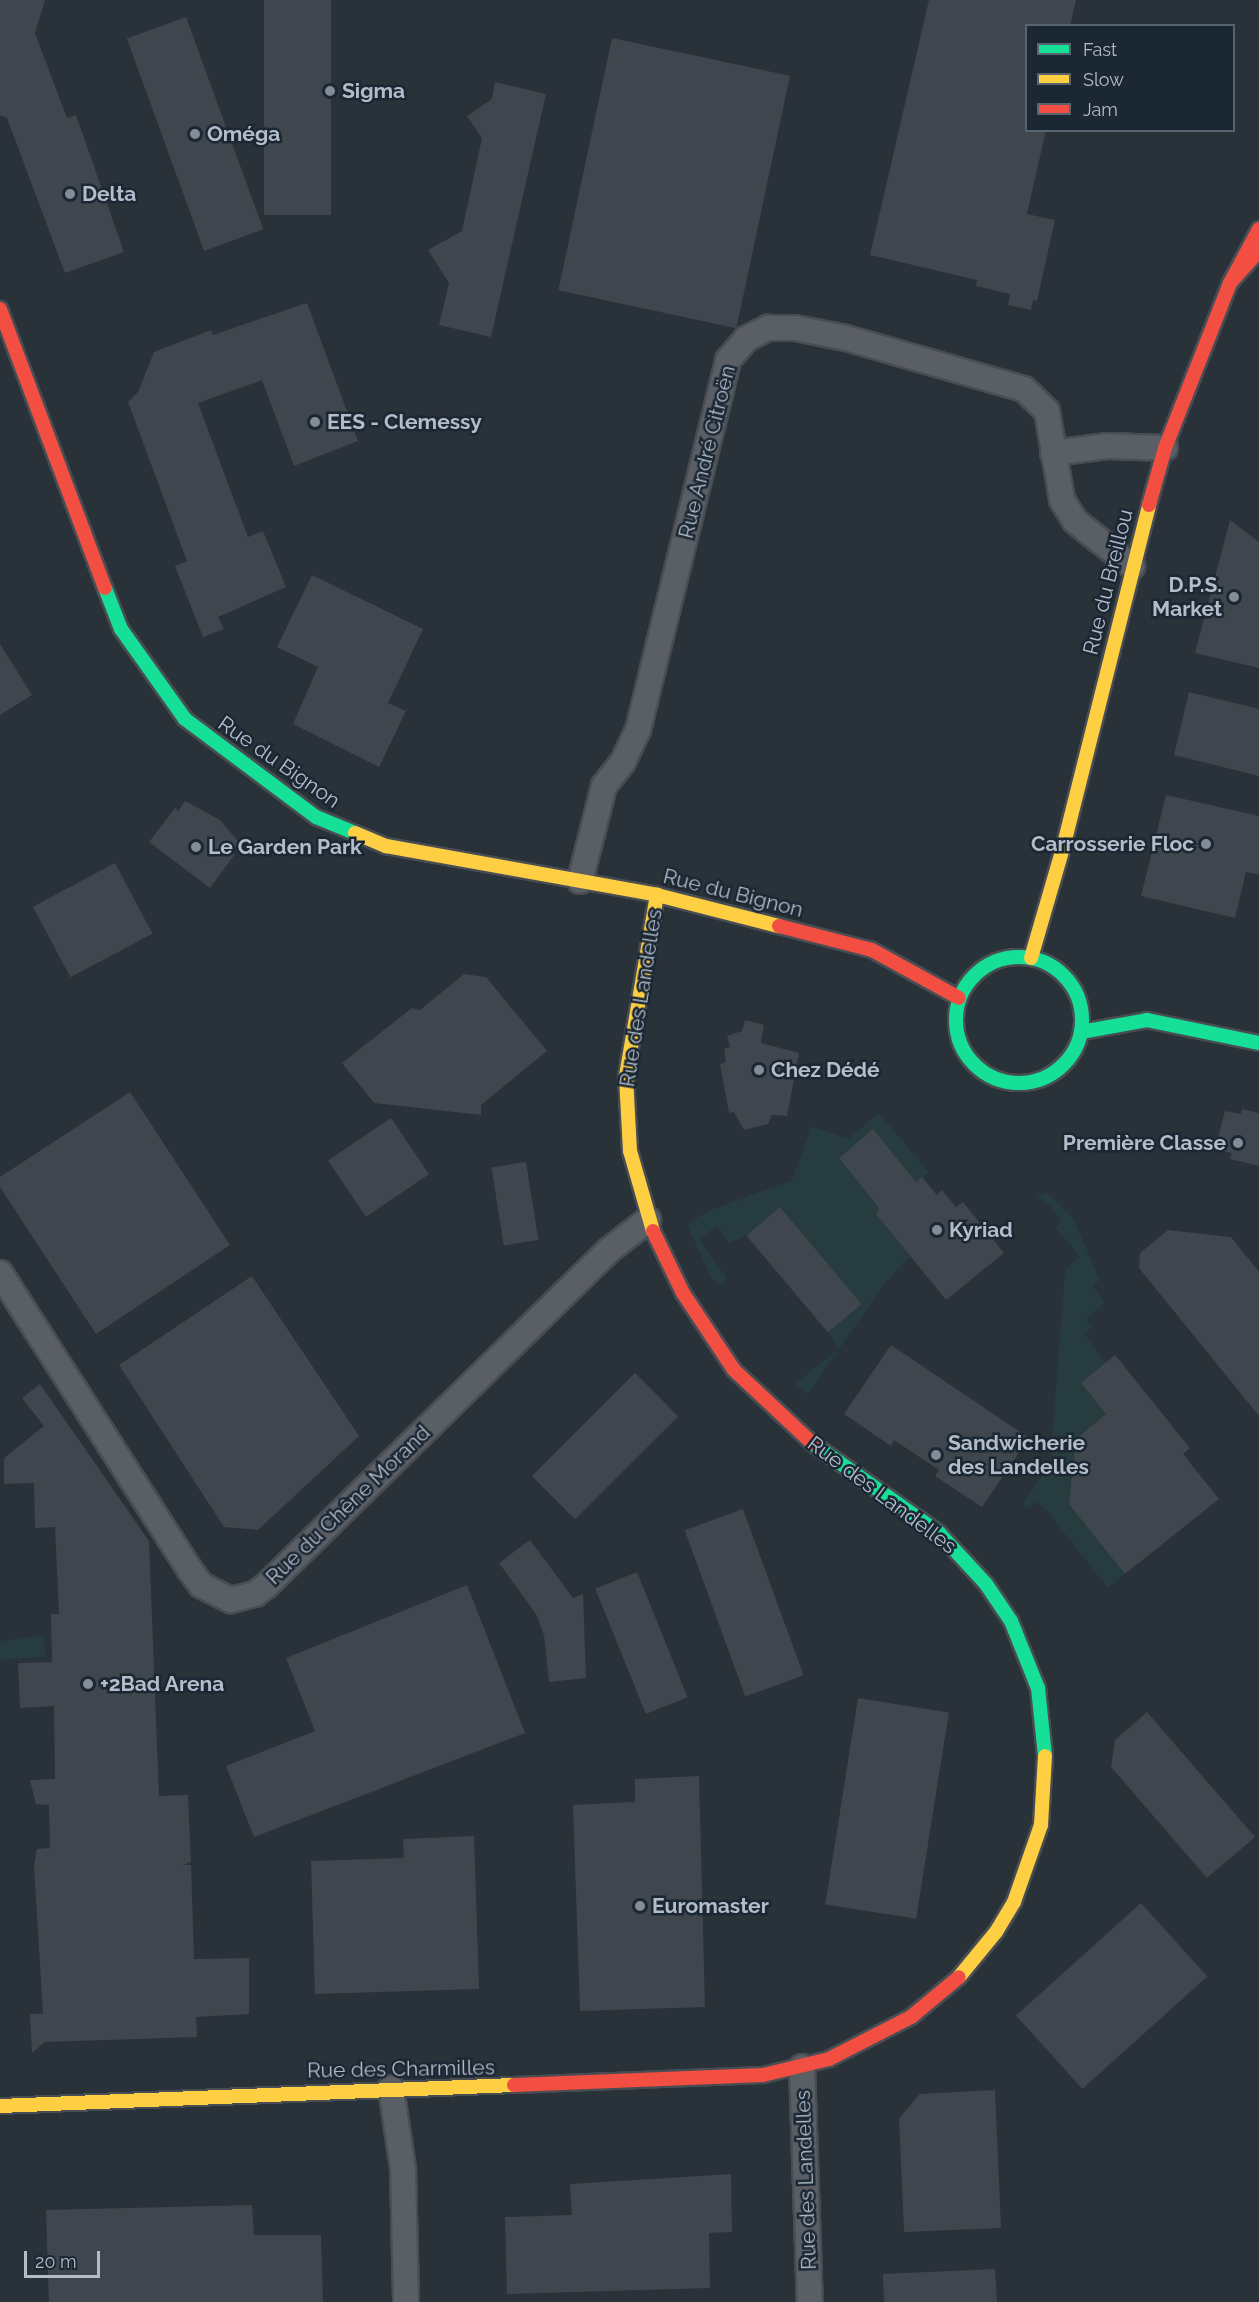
<!DOCTYPE html>
<html>
<head>
<meta charset="utf-8">
<style>
  body { margin:0 }
  #map { position:relative; width:1259px; height:2302px; overflow:hidden; background:#293139; font-family:Raleway,sans-serif }
  div>[style] { position:absolute }
  [style*='--x'] { left:calc(var(--x)*1px); top:calc(var(--y)*1px); width:calc(var(--w)*1px); rotate:calc(var(--a)*1deg) }
  .green>* { inset:0; background:#263c3f }
  .building>* { inset:0; background:#40464d; transform-origin:0 0 }
  .roads { filter:drop-shadow(2px 0 #484d53) drop-shadow(-2px 0 #484d53) drop-shadow(0 2px #484d53) drop-shadow(0 -2px #484d53) }
  .street>* { height:24px; margin:-12px; padding:0 12px; transform-origin:12px; border-radius:12px; background:#5a5f66 }
  .fast>* { height:14px; margin:-7px; padding:0 7px; transform-origin:7px; border-radius:7px; background:#16e098 }
  .fast>.ring { margin:-7px; padding:0; box-sizing:content-box; background:none; border:14px solid #16e098; border-radius:50% }
  .slow>* { height:14px; margin:-7px; padding:0 7px; transform-origin:7px; border-radius:7px; background:#ffcf43 }
  .jam>* { height:14px; margin:-7px; padding:0 7px; transform-origin:7px; border-radius:7px; background:#f24e42 }
  .dots>* { width:16px; height:16px; translate:-50% -50%; box-sizing:border-box; border:3px solid #1c2734; border-radius:50% }
  span { translate:-50% -50%; white-space:nowrap; text-align:center; line-height:1.15; -webkit-text-stroke:5px #1c2734; paint-order:stroke }
  .poi-label { font-size:21px; color:#b3bdca; font-weight:700 }
  .left { translate:0 -50%; text-align:left }
  .right { translate:-100% -50%; text-align:right }
  .street-label { font-size:21px; color:#b3bdca }
  .legend { position:absolute; left:1025px; top:24px; width:210px; height:108px; box-sizing:border-box; background:#1c2734; border:2px solid #586370; margin:0; padding:8px 10px; list-style:none; font-size:18px; color:#b3bdca }
  .legend li { display:flex; align-items:center; gap:12px; height:30px }
  .legend b { width:30px; border:2px solid #586370 }
  .scale { position:absolute; left:24px; top:2251px; width:76px; height:27px; box-sizing:border-box; border:3px solid #b3bdca; border-top:0; padding-left:8px; font-size:18px; line-height:21px; white-space:nowrap; color:#b3bdca; -webkit-text-stroke:4px #1c2734; paint-order:stroke }
</style>
</head>
<body>
<div id="map">
  <div class="green">
    <div style="clip-path:polygon(879px 1113px,929px 1172px,916px 1182px,873px 1130px,839px 1158px,879px 1208px,876px 1214px,910px 1256px,881px 1288px,808px 1395px,795px 1384px,838px 1349px,828px 1333px,861px 1305px,780px 1207px,746px 1235px,729px 1244px,717px 1226px,699px 1239px,727px 1278px,722px 1285px,715px 1283px,710px 1276px,687px 1224px,708px 1211px,792px 1180px,812px 1126px,848px 1139px)"></div>
    <div style="clip-path:polygon(1047px 1192px,1073px 1218px,1100px 1280px,1093px 1286px,1105px 1303px,1086px 1319px,1093px 1327px,1084px 1334px,1106px 1362px,1081px 1383px,1106px 1414px,1125px 1574px,1108px 1588px,1046px 1510px,1037px 1502px,1026px 1509px,1023px 1504px,1050px 1464px,1065px 1270px,1080px 1257px,1056px 1228px,1062px 1221px,1048px 1204px,1036px 1197px)"></div>
    <div style="clip-path:polygon(44px 1635px,45px 1657px,0 1660px,0 1641px)"></div>
  </div>
  <div class="building">
    <div style="clip-path:polygon(0 0,45px 0,35px 33px,67px 118px,76px 115px,124px 252px,65px 273px,7px 118px,0 115px)"></div>
    <div style="left:264px;top:0;width:67px;height:215px"></div>
    <div style="clip-path:polygon(929px 0,1076px 0,1070px 26px,1026px 26px,1026px 130px,1046px 130px,1027px 214px,1055px 220px,1037px 301px,1033px 300px,1031px 310px,1008px 305px,1010px 294px,976px 286px,977px 280px,870px 255px)"></div>
    <div style="left:186px;top:17px;width:226px;height:63px;rotate:70deg"></div>
    <div style="left:612px;top:38px;width:182px;height:258px;rotate:12deg"></div>
    <div style="clip-path:polygon(495px 82px,546px 94px,491px 337px,439px 325px,449px 283px,428px 250px,462px 231px,482px 138px,467px 116px,492px 99px)"></div>
    <div style="clip-path:polygon(307px 303px,358px 441px,294px 466px,262px 380px,198px 403px,248px 537px,263px 531px,286px 587px,218px 617px,224px 629px,203px 637px,175px 566px,187px 561px,128px 402px,138px 392px,154px 352px,211px 330px,213px 335px)"></div>
    <div style="clip-path:polygon(1230px 520px,1259px 542px,1259px 668px,1195px 653px)"></div>
    <div style="clip-path:polygon(312px 575px,423px 629px,388px 703px,406px 711px,379px 767px,293px 724px,318px 667px,277px 647px)"></div>
    <div style="clip-path:polygon(0 644px,32px 695px,0 715px)"></div>
    <div style="clip-path:polygon(1189px 692px,1259px 709px,1259px 776px,1174px 755px)"></div>
    <div style="clip-path:polygon(1166px 795px,1259px 816px,1259px 875px,1246px 872px,1235px 918px,1141px 896px)"></div>
    <div style="clip-path:polygon(185px 801px,220px 820px,239px 842px,232px 852px,235px 854px,210px 888px,149px 842px,175px 808px,178px 811px)"></div>
    <div style="left:115px;top:863px;width:80px;height:93px;rotate:62deg"></div>
    <div style="clip-path:polygon(464px 974px,486px 977px,547px 1051px,481px 1105px,481px 1115px,374px 1103px,342px 1063px,412px 1008px,420px 1010px)"></div>
    <div style="clip-path:polygon(745px 1020px,764px 1025px,761px 1043px,799px 1053px,787px 1116px,772px 1115px,768px 1124px,744px 1130px,734px 1112px,729px 1113px,720px 1064px,726px 1062px,724px 1049px,730px 1047px,727px 1036px,742px 1031px)"></div>
    <div style="clip-path:polygon(130px 1092px,230px 1245px,96px 1334px,0 1187px,0 1177px)"></div>
    <div style="clip-path:polygon(1242px 1109px,1259px 1113px,1259px 1166px,1230px 1159px,1232px 1153px,1215px 1149px,1225px 1111px,1241px 1114px)"></div>
    <div style="left:391px;top:1118px;width:68px;height:76px;rotate:56deg"></div>
    <div style="clip-path:polygon(873px 1129px,916px 1182px,922px 1177px,937px 1195px,942px 1190px,956px 1207px,963px 1202px,1004px 1253px,946px 1300px,876px 1214px,879px 1208px,839px 1158px)"></div>
    <div style="left:526px;top:1162px;width:79px;height:35px;rotate:81deg"></div>
    <div style="left:780px;top:1207px;width:127px;height:44px;rotate:50deg"></div>
    <div style="clip-path:polygon(1168px 1230px,1231px 1237px,1259px 1272px,1259px 1416px,1139px 1268px,1140px 1253px)"></div>
    <div style="clip-path:polygon(252px 1276px,359px 1436px,258px 1530px,224px 1527px,119px 1365px)"></div>
    <div style="clip-path:polygon(891px 1345px,1029px 1438px,982px 1507px,935px 1476px,939px 1470px,894px 1440px,891px 1446px,844px 1414px)"></div>
    <div style="clip-path:polygon(1115px 1355px,1190px 1448px,1183px 1454px,1219px 1499px,1125px 1574px,1069px 1504px,1076px 1439px,1106px 1414px,1081px 1383px)"></div>
    <div style="left:635px;top:1373px;width:61px;height:146px;rotate:45deg"></div>
    <div style="clip-path:polygon(40px 1384px,149px 1541px,159px 1796px,188px 1795px,191px 1862px,183px 1865px,191px 1865px,194px 1959px,249px 1958px,249px 2014px,196px 2017px,197px 2037px,45px 2042px,32px 2053px,30px 2014px,43px 2014px,34px 1866px,37px 1849px,50px 1848px,49px 1805px,36px 1804px,30px 1780px,55px 1779px,54px 1706px,20px 1708px,18px 1663px,52px 1662px,51px 1614px,59px 1614px,55px 1527px,35px 1528px,34px 1483px,4px 1484px,4px 1458px,44px 1426px,22px 1398px)"></div>
    <div style="left:743px;top:1509px;width:177px;height:62px;rotate:70deg"></div>
    <div style="clip-path:polygon(530px 1540px,573px 1598px,583px 1594px,586px 1678px,549px 1682px,544px 1635px,536px 1614px,499px 1563px)"></div>
    <div style="left:637px;top:1572px;width:135px;height:45px;rotate:68deg"></div>
    <div style="clip-path:polygon(467px 1585px,525px 1733px,254px 1837px,226px 1766px,315px 1731px,286px 1658px)"></div>
    <div style="left:858px;top:1698px;width:92px;height:209px;rotate:9deg"></div>
    <div style="clip-path:polygon(1147px 1712px,1255px 1837px,1207px 1878px,1111px 1767px,1115px 1740px)"></div>
    <div style="clip-path:polygon(699px 1776px,705px 2007px,580px 2011px,573px 1805px,635px 1802px,635px 1779px)"></div>
    <div style="clip-path:polygon(474px 1836px,479px 1989px,315px 1994px,311px 1861px,404px 1858px,403px 1839px)"></div>
    <div style="left:1141px;top:1903px;width:99px;height:168px;rotate:48deg"></div>
    <div style="clip-path:polygon(995px 2090px,1001px 2228px,904px 2232px,899px 2118px,920px 2094px)"></div>
    <div style="clip-path:polygon(731px 2174px,732px 2232px,709px 2233px,710px 2288px,507px 2294px,505px 2217px,572px 2215px,570px 2184px)"></div>
    <div style="clip-path:polygon(252px 2205px,254px 2235px,321px 2235px,323px 2302px,49px 2302px,46px 2210px)"></div>
    <div style="clip-path:polygon(995px 2269px,997px 2302px,884px 2302px,883px 2274px)"></div>
  </div>
  <div class="roads">
    <div class="street">
      <div style="--x:1053;--y:453;--w:55;--a:-7.3"></div>
      <div style="--x:1108;--y:446;--w:57;--a:2"></div>
      <div style="--x:580;--y:881;--w:98;--a:-75.8"></div>
      <div style="--x:604;--y:786;--w:31;--a:-52"></div>
      <div style="--x:623;--y:762;--w:35;--a:-65"></div>
      <div style="--x:638;--y:730;--w:381;--a:-76.3"></div>
      <div style="--x:728;--y:360;--w:28;--a:-49"></div>
      <div style="--x:746;--y:339;--w:25;--a:-27"></div>
      <div style="--x:768;--y:328;--w:27;--a:0"></div>
      <div style="--x:795;--y:328;--w:52;--a:11.1"></div>
      <div style="--x:846;--y:338;--w:185;--a:16"></div>
      <div style="--x:1024;--y:389;--w:32;--a:44"></div>
      <div style="--x:1047;--y:411;--w:90;--a:80.4"></div>
      <div style="--x:1062;--y:500;--w:25;--a:58"></div>
      <div style="--x:1075;--y:521;--w:73;--a:38.3"></div>
      <div style="--x:0;--y:1273;--w:351;--a:57.4"></div>
      <div style="--x:189;--y:1569;--w:20;--a:53"></div>
      <div style="--x:201;--y:1585;--w:34;--a:27"></div>
      <div style="--x:231;--y:1600;--w:25;--a:-14"></div>
      <div style="--x:255;--y:1594;--w:15;--a:-37"></div>
      <div style="--x:267;--y:1585;--w:477;--a:-44.4"></div>
      <div style="--x:608;--y:1251;--w:51;--a:-37.8"></div>
      <div style="--x:802;--y:2067;--w:235;--a:88.1"></div>
      <div style="--x:391;--y:2088;--w:81;--a:81.5"></div>
      <div style="--x:403;--y:2168;--w:134;--a:88.7"></div>
    </div>
    <div class="fast">
      <div style="--x:105;--y:588;--w:44;--a:68.7"></div>
      <div style="--x:121;--y:629;--w:110;--a:54.6"></div>
      <div style="--x:185;--y:719;--w:164;--a:36.8"></div>
      <div style="--x:316;--y:817;--w:42;--a:22.3"></div>
      <div class="ring" style="left:956px;top:957px;width:112px;height:112px"></div>
      <div style="--x:1081;--y:1032;--w:67;--a:-10.3"></div>
      <div style="--x:1147;--y:1020;--w:114;--a:11.6"></div>
      <div style="--x:812;--y:1443;--w:156;--a:35.3"></div>
      <div style="--x:939;--y:1533;--w:69;--a:47.3"></div>
      <div style="--x:986;--y:1584;--w:45;--a:56"></div>
      <div style="--x:1011;--y:1621;--w:72;--a:68.1"></div>
      <div style="--x:1038;--y:1688;--w:68;--a:84.1"></div>
    </div>
    <div class="slow">
      <div style="--x:355;--y:833;--w:34;--a:23"></div>
      <div style="--x:386;--y:846;--w:275;--a:10.2"></div>
      <div style="--x:657;--y:895;--w:126;--a:14.3"></div>
      <div style="--x:1031;--y:958;--w:115;--a:-73.8"></div>
      <div style="--x:1063;--y:848;--w:354;--a:-75.9"></div>
      <div style="--x:653;--y:1231;--w:83;--a:-106"></div>
      <div style="--x:630;--y:1151;--w:75;--a:-93.1"></div>
      <div style="--x:626;--y:1076;--w:184;--a:-80.3"></div>
      <div style="--x:959;--y:1977;--w:58;--a:-50.6"></div>
      <div style="--x:996;--y:1932;--w:35;--a:-59"></div>
      <div style="--x:1014;--y:1902;--w:82;--a:-70.7"></div>
      <div style="--x:1041;--y:1825;--w:69;--a:-86.7"></div>
      <div style="--x:0;--y:2106;--w:514;--a:-2.34"></div>
    </div>
    <div class="jam">
      <div style="--x:1230;--y:283;--w:43;--a:-47.8"></div>
      <div style="--x:0;--y:309;--w:298;--a:69.4"></div>
      <div style="--x:1149;--y:505;--w:59;--a:-74.3"></div>
      <div style="--x:1165;--y:448;--w:177;--a:-68.5"></div>
      <div style="--x:1230;--y:283;--w:61;--a:-61.8"></div>
      <div style="--x:779;--y:926;--w:96;--a:14.5"></div>
      <div style="--x:872;--y:950;--w:99;--a:28.9"></div>
      <div style="--x:653;--y:1231;--w:69;--a:64.2"></div>
      <div style="--x:683;--y:1293;--w:92;--a:56.5"></div>
      <div style="--x:734;--y:1370;--w:107;--a:43.1"></div>
      <div style="--x:514;--y:2085;--w:249;--a:-2.3"></div>
      <div style="--x:763;--y:2075;--w:68;--a:-13.6"></div>
      <div style="--x:829;--y:2059;--w:92;--a:-27.1"></div>
      <div style="--x:911;--y:2017;--w:62;--a:-39.8"></div>
    </div>
  </div>
  <div class="dots">
    <div style="left:330px;top:91px;background:#838c97"></div>
    <div style="left:195px;top:134px;background:#838c97"></div>
    <div style="left:70px;top:194px;background:#838c97"></div>
    <div style="left:315px;top:422px;background:#838c97"></div>
    <div style="left:1234px;top:597px;background:#838c97"></div>
    <div style="left:1206px;top:844px;background:#838c97"></div>
    <div style="left:196px;top:847px;background:#838c97"></div>
    <div style="left:759px;top:1070px;background:#838c97"></div>
    <div style="left:1238px;top:1143px;background:#838c97"></div>
    <div style="left:937px;top:1230px;background:#838c97"></div>
    <div style="left:936px;top:1455px;background:#838c97"></div>
    <div style="left:88px;top:1684px;background:#838c97"></div>
    <div style="left:640px;top:1906px;background:#838c97"></div>
  </div>
  <div class="poi-label">
    <span class="left" style="left:342px;top:91px">Sigma</span>
    <span class="left" style="left:207px;top:134px">Oméga</span>
    <span class="left" style="left:82px;top:194px">Delta</span>
    <span class="left" style="left:327px;top:422px">EES - Clemessy</span>
    <span class="right" style="left:1222px;top:597px">D.P.S.<br>Market</span>
    <span class="right" style="left:1194px;top:844px">Carrosserie Floc</span>
    <span class="left" style="left:208px;top:847px">Le Garden Park</span>
    <span class="left" style="left:771px;top:1070px">Chez Dédé</span>
    <span class="right" style="left:1226px;top:1143px">Première Classe</span>
    <span class="left" style="left:949px;top:1230px">Kyriad</span>
    <span class="left" style="left:948px;top:1455px">Sandwicherie<br>des Landelles</span>
    <span class="left" style="left:100px;top:1684px">+2Bad Arena</span>
    <span class="left" style="left:652px;top:1906px">Euromaster</span>
  </div>
  <div class="street-label">
    <span style="left:707px;top:452px;rotate:-76deg">Rue André Citroën</span>
    <span style="left:1108px;top:582px;rotate:-76deg">Rue du Breillou</span>
    <span style="left:279px;top:762px;rotate:35deg">Rue du Bignon</span>
    <span style="left:733px;top:893px;rotate:14deg">Rue du Bignon</span>
    <span style="left:641px;top:998px;rotate:-81deg">Rue des Landelles</span>
    <span style="left:882px;top:1495px;rotate:37deg">Rue des Landelles</span>
    <span style="left:348px;top:1505px;rotate:-44deg">Rue du Chêne Morand</span>
    <span style="left:401px;top:2069px;rotate:-1deg">Rue des Charmilles</span>
    <span style="left:806px;top:2180px;rotate:-92deg">Rue des Landelles</span>
  </div>
  <ul class="legend">
  <li><b style="height:8px;background:#16e098"></b>Fast</li>
  <li><b style="height:8px;background:#ffcf43"></b>Slow</li>
  <li><b style="height:8px;background:#f24e42"></b>Jam</li>
  </ul>
  <div class="scale">20 m</div>
</div>
</body>
</html>
